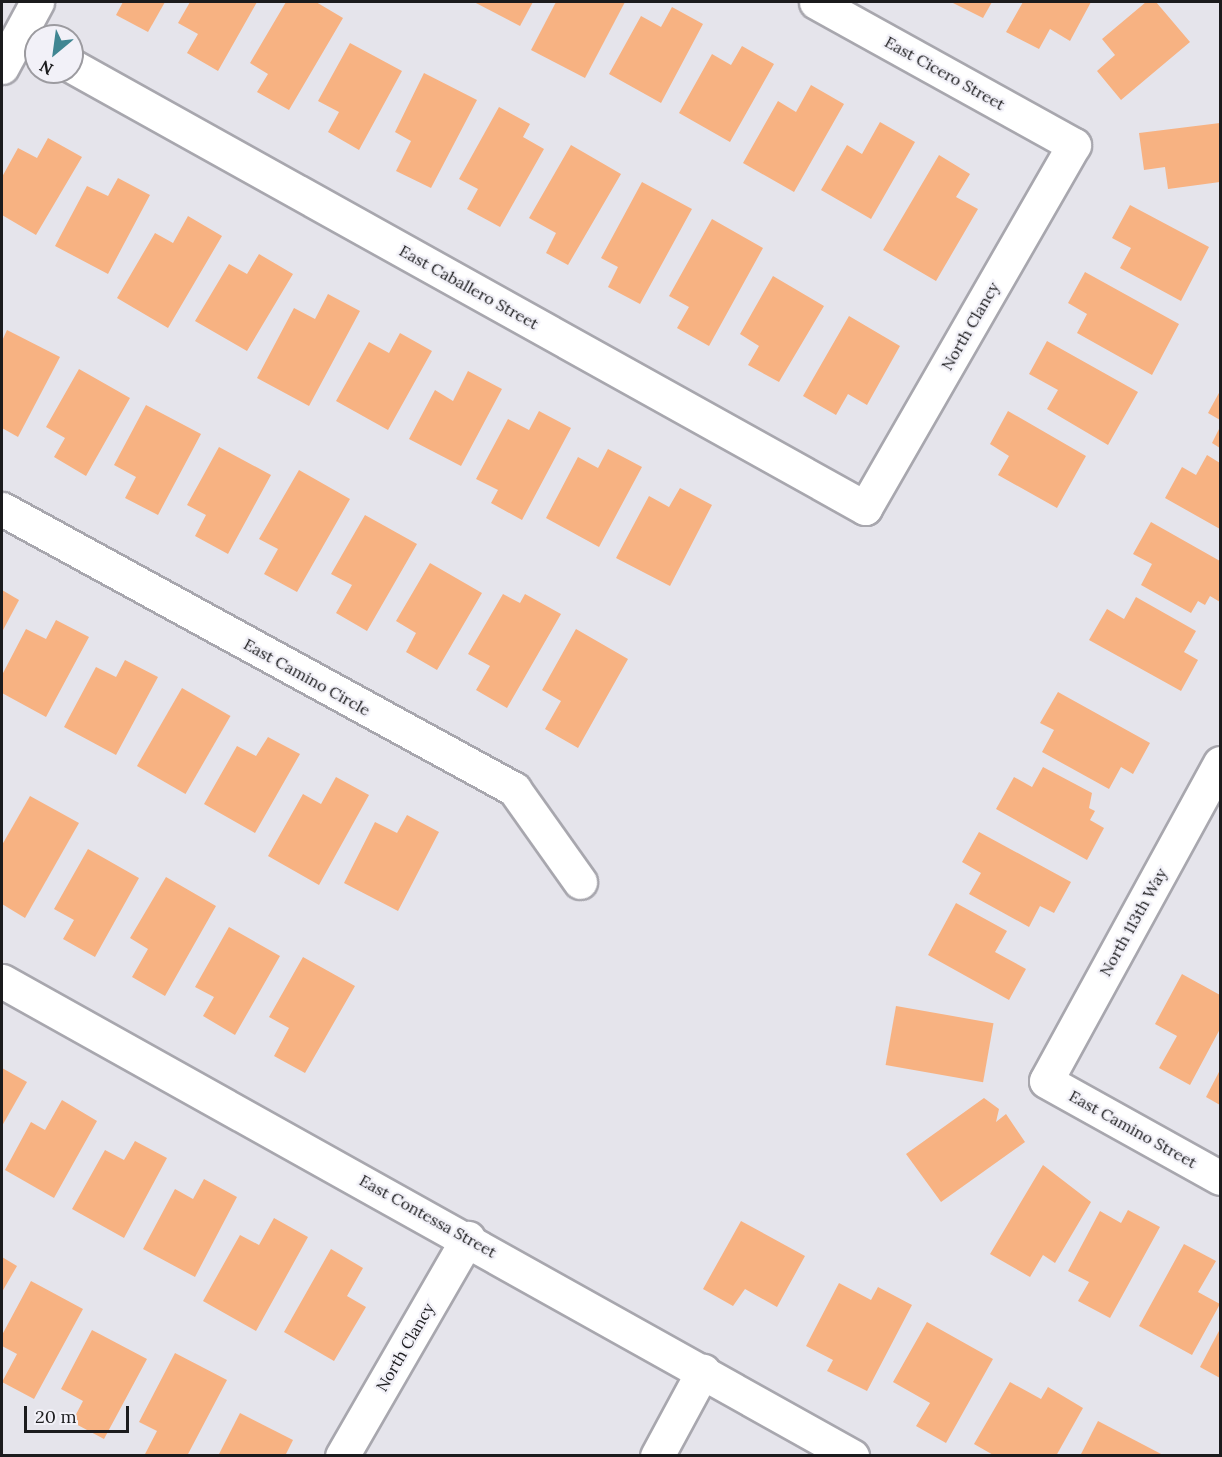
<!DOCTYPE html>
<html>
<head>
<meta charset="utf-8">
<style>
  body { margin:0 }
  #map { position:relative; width:1222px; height:1457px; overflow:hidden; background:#e5e4eb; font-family:Lora,serif }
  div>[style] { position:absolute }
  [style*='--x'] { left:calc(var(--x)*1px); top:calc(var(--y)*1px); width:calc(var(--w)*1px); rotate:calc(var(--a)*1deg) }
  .building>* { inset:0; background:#f7b282; transform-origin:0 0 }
  .roads { filter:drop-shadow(2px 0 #a8a7ae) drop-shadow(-2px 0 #a8a7ae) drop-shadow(0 2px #a8a7ae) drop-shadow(0 -2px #a8a7ae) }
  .minor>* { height:33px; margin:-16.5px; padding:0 16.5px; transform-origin:16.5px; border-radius:16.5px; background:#fff }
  span { translate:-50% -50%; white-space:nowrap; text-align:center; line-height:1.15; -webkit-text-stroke:4.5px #f2f1f8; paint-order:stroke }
  .street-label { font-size:16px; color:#1b1b1d }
  .frame { position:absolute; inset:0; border:3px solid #1b1b1d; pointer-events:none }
  .north { position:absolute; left:24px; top:24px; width:60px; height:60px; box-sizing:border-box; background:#f2f1f8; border:2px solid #9c9ba0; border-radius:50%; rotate:209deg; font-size:16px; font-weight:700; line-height:24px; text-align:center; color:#1b1b1d }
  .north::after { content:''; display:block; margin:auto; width:21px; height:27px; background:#408692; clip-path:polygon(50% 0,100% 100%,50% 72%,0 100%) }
  .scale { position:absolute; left:24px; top:1406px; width:105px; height:27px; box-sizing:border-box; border:3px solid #1b1b1d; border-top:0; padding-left:8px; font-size:18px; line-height:21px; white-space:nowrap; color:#1b1b1d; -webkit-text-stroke:4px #f2f1f8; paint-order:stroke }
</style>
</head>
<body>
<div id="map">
  <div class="building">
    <div style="clip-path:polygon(123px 2px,165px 2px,148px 32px,116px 15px)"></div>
    <div style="clip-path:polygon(190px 2px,257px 2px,218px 71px,187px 53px,198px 34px,178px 23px)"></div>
    <div style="clip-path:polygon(286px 2px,316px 2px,343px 18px,289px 110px,257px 92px,268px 74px,250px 63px)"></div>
    <div style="clip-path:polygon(474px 2px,533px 2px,520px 26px)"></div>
    <div style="clip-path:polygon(556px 2px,625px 2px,585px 78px,531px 50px)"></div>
    <div style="clip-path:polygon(951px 2px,992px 2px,983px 18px)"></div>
    <div style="clip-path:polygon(1023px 2px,1091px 2px,1070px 41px,1050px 29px,1039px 49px,1006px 32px)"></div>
    <div style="clip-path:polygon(1146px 2px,1156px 2px,1190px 42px,1121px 100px,1097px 71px,1115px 55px,1102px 39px)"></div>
    <div style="clip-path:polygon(672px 7px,703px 24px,661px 103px,609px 74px,641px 16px,661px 27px)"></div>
    <div style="clip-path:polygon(350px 43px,402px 71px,359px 150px,328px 132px,339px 112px,318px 101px)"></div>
    <div style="clip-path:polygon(742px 46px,774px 64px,730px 142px,679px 113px,712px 54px,731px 65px)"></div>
    <div style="clip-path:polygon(424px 73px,477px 100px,431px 188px,396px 171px,411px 141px,395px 132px)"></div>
    <div style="clip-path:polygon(811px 85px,844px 104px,794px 192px,743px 163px,778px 101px,796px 112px)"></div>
    <div style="clip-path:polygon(499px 107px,530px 124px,523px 137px,544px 149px,500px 227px,467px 209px,478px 189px,459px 179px)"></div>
    <div style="clip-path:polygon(880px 122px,915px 142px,871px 219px,821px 190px,847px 145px,862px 154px)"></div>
    <div style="clip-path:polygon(1220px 123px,1220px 182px,1168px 189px,1165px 167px,1144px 170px,1139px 133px)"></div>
    <div style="clip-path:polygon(48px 138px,82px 157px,36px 235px,2px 215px,2px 177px,18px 148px,37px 158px)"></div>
    <div style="clip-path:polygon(571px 145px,621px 174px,568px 265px,546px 253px,556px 233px,529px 218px)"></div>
    <div style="clip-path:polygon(939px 155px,970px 174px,956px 197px,978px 209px,936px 281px,883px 250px)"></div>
    <div style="clip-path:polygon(118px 178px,150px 195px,108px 274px,55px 246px,87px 186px,108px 196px)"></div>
    <div style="clip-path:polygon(642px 182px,692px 209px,640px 304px,608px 287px,618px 267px,601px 258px)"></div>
    <div style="clip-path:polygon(1130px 205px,1209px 247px,1181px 301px,1120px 268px,1131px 248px,1112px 238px)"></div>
    <div style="clip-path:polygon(188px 216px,222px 236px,168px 328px,117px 298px,155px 233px,173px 243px)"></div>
    <div style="clip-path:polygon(712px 219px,763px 248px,709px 346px,677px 328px,689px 307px,669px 296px)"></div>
    <div style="clip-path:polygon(259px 254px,293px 274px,247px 351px,195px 321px,229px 264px,247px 274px)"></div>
    <div style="clip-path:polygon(1085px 272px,1179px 324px,1152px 375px,1077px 333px,1087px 314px,1068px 303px)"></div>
    <div style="clip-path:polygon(773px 276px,824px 306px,779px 382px,748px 365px,759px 346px,740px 334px)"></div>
    <div style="clip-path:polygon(328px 294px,360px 311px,309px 406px,257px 378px,294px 308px,315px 319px)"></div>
    <div style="clip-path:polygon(849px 316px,900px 346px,867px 405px,848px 394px,836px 415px,803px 396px)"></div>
    <div style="clip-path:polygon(7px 330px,60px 357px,18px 437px,2px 428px,2px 341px)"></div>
    <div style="clip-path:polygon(400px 333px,432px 351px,388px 430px,336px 401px,369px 342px,389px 353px)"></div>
    <div style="clip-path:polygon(1047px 341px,1138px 392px,1108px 445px,1047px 409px,1058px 390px,1029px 374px)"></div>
    <div style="clip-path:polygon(79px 369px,130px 398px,86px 476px,54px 457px,65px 438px,46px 427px)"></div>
    <div style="clip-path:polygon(468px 371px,502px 389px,461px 466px,409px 439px,435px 390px,453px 401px)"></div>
    <div style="clip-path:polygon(1220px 391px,1220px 420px,1208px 413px)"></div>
    <div style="clip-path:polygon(146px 405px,201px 434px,158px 515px,125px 498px,136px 477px,114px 465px)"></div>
    <div style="clip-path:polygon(539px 411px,571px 428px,522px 520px,491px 503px,498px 490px,476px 479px,508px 419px,529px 430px)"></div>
    <div style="clip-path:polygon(1008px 411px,1086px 456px,1057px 508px,998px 475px,1009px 456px,990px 444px)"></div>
    <div style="clip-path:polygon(1220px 427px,1220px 448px,1212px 443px)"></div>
    <div style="clip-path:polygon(219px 447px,271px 475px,228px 554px,195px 536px,206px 515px,187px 505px)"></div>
    <div style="clip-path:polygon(608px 449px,642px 467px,599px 547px,546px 518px,578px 457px,598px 468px)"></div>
    <div style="clip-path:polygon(1207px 455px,1220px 463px,1220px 529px,1165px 498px,1182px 467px,1196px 475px)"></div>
    <div style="clip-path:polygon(299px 470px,350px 499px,297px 592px,264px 574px,278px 549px,259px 539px)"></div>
    <div style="clip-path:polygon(680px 488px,712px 505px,670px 586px,616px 558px,649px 496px,669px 507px)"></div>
    <div style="clip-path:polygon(365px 515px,417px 544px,367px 631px,336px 613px,352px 585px,331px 574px)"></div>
    <div style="clip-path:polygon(1151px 522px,1220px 561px,1220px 602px,1210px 596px,1205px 605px,1198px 601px,1191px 613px,1141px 585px,1152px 564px,1133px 554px)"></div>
    <div style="clip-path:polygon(430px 563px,482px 593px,437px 670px,406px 652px,416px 633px,396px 621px)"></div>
    <div style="clip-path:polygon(2px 590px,19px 600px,2px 632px)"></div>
    <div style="clip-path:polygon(503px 594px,520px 603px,525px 594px,561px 614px,507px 708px,476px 690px,490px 666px,468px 654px)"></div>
    <div style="clip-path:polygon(1136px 597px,1196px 631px,1184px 652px,1198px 660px,1181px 691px,1089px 640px,1107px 609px,1124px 619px)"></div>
    <div style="clip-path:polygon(56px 620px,89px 637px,46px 717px,2px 693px,2px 675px,26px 629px,46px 639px)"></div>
    <div style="clip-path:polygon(576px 629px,628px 659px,578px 748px,545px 729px,561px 701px,542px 690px)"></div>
    <div style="clip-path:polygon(125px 660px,158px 677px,116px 755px,64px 727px,96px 667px,116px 677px)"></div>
    <div style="left:182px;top:688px;width:56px;height:90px;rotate:30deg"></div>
    <div style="clip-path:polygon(1058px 692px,1150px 743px,1133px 774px,1121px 767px,1109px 789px,1042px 752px,1054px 730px,1040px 723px)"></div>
    <div style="clip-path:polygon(268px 737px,300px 754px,255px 833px,204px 804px,237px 746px,256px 756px)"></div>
    <div style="clip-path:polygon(1043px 767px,1092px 793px,1089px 808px,1095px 811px,1090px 820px,1104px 828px,1087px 860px,996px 809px,1014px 777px,1032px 787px)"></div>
    <div style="clip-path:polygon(336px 777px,369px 795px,319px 885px,268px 856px,303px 794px,321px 804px)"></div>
    <div style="clip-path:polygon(30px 796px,79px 823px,25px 918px,2px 904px,2px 845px)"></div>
    <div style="clip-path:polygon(407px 815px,439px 832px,398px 911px,344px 883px,375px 822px,397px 833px)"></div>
    <div style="clip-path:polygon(979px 832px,1071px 882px,1054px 913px,1040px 906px,1029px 927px,969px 894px,981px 873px,962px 862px)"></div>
    <div style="clip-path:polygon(88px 849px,139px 878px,95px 957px,63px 939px,74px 920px,54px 909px)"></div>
    <div style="clip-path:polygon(166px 877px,216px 906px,165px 996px,132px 977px,148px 949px,130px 938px)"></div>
    <div style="clip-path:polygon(956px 903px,1007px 931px,995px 952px,1026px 969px,1009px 1000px,928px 955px)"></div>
    <div style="clip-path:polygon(229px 927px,280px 956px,235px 1035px,203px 1016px,214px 997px,195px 987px)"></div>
    <div style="clip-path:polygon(303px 957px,355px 986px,305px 1073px,274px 1056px,289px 1028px,269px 1017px)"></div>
    <div style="clip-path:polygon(1182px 974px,1220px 995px,1220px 1029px,1190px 1085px,1159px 1068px,1177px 1036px,1155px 1024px)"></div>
    <div style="left:896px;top:1006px;width:99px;height:60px;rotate:10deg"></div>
    <div style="clip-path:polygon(2px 1068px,27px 1082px,2px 1126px)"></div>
    <div style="clip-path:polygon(1220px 1070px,1220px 1105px,1206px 1097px)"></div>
    <div style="clip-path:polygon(984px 1098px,999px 1109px,996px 1122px,1006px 1114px,1025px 1142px,941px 1202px,906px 1154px)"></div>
    <div style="clip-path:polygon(62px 1100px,97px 1121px,54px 1198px,5px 1170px,31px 1122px,45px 1130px)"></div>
    <div style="clip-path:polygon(135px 1141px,167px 1158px,124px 1238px,72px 1209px,105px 1150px,124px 1160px)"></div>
    <div style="clip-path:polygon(1043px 1165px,1091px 1202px,1055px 1263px,1043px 1255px,1030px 1277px,990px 1254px)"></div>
    <div style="clip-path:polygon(204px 1179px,237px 1197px,195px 1277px,143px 1249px,175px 1189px,193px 1199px)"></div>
    <div style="clip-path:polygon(1128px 1210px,1160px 1227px,1110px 1318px,1078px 1301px,1089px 1282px,1068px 1271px,1100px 1211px,1121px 1223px)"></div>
    <div style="clip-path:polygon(274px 1218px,308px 1237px,256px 1331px,203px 1301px,240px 1235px,259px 1245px)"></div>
    <div style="clip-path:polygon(741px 1221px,805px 1256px,777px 1307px,745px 1289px,733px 1306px,703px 1289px)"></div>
    <div style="clip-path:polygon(1184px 1244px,1216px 1261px,1198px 1292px,1220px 1304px,1192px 1355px,1139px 1326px)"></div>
    <div style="clip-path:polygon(331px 1249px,363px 1268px,347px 1296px,366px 1307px,334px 1361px,284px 1332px)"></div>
    <div style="clip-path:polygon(2px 1257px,17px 1266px,2px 1292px)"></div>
    <div style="clip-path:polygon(31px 1281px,83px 1309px,34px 1399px,2px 1382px,17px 1354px,2px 1346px,2px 1335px)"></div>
    <div style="clip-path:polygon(839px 1283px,871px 1300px,878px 1287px,912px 1305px,867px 1391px,827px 1371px,833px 1360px,806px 1346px)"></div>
    <div style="clip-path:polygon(927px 1322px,993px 1359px,946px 1443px,916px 1426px,930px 1403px,893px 1382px)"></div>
    <div style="clip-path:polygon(1220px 1329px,1220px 1378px,1200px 1367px)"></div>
    <div style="clip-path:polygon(92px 1330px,147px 1359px,104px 1439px,72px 1422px,83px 1401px,61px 1389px)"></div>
    <div style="clip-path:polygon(175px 1353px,227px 1380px,187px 1456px,144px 1456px,157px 1431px,139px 1422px)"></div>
    <div style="clip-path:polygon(1010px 1382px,1041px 1399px,1048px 1387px,1083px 1408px,1056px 1456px,995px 1456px,974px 1444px)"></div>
    <div style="clip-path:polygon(240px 1413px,293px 1440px,285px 1456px,218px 1456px)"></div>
    <div style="clip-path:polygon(1098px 1421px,1165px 1456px,1080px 1456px)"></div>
  </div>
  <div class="roads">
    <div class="minor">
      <div style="--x:72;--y:66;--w:908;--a:29.13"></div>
      <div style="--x:865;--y:508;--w:419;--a:-60.1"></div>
      <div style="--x:1074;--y:145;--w:295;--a:-151"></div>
      <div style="--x:2;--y:67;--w:74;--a:-61.7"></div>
      <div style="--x:2;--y:509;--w:584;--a:28.67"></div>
      <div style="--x:514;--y:789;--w:114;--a:54.6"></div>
      <div style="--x:1220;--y:763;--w:362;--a:118.7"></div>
      <div style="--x:1046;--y:1081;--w:199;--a:29.1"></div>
      <div style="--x:2;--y:981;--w:974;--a:29.2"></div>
      <div style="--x:342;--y:1456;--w:252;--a:-60"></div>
      <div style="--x:657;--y:1456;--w:97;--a:-61.6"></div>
    </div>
  </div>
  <div class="street-label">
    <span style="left:945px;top:73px;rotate:29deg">East Cicero Street</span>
    <span style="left:469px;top:287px;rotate:29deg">East Caballero Street</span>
    <span style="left:970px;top:326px;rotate:-60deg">North Clancy</span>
    <span style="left:307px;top:677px;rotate:29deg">East Camino Circle</span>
    <span style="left:1133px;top:922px;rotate:-61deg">North 113th Way</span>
    <span style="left:1133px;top:1129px;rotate:29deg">East Camino Street</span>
    <span style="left:428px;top:1216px;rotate:29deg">East Contessa Street</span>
    <span style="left:405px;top:1347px;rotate:-60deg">North Clancy</span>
  </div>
  <div class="frame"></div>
  <div class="north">N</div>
  <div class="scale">20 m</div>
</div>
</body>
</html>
